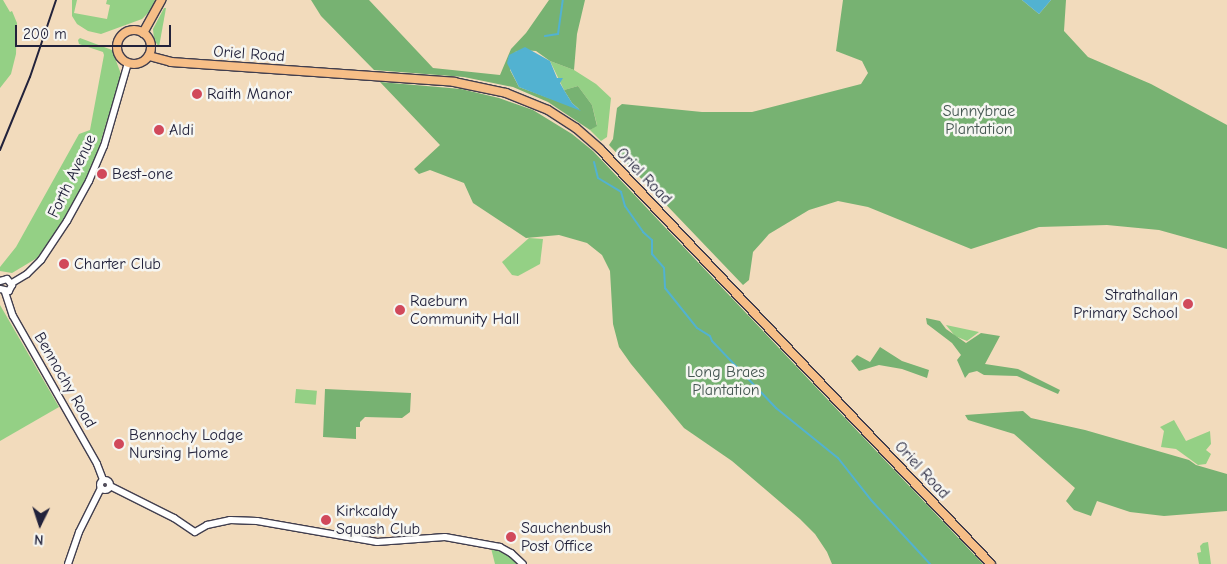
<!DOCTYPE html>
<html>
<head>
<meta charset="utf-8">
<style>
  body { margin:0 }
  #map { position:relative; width:1227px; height:564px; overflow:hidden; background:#f2dbbc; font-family:"Comic Neue",sans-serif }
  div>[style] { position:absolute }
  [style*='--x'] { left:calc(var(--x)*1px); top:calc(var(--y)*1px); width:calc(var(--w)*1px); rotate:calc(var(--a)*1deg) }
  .green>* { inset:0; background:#94d085; transform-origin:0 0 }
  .forest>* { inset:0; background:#77b272 }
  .water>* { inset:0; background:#52b2d1 }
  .stream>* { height:2px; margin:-1px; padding:0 1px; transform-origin:1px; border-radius:1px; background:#52b2d1 }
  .roads { filter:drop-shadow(1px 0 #413e4e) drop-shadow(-1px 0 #413e4e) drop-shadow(0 1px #413e4e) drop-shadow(0 -1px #413e4e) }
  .tertiary>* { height:6px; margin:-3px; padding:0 3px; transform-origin:3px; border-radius:3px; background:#fff }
  .tertiary>.ring { margin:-3px; padding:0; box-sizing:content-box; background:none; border:6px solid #fff; border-radius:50% }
  .primary>* { height:8px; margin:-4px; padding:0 4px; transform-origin:4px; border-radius:4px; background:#f6be87 }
  .primary>.ring { margin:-4px; padding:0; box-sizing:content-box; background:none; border:8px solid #f6be87; border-radius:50% }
  .rail>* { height:2px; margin:-1px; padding:0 1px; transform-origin:1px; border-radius:1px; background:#22223b }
  .dots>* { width:14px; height:14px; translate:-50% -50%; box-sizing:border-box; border:2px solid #f6f6f2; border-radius:50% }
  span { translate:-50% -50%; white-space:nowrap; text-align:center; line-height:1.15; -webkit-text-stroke:5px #f6f6f2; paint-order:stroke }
  .street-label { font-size:16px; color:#22223b }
  .poi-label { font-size:16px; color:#22223b }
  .left { translate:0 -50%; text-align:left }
  .right { translate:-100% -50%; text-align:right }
  .park-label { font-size:16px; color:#445651 }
  .north { position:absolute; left:15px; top:499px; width:50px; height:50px; -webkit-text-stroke:4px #f6f6f2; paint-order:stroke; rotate:184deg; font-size:14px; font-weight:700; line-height:20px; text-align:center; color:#22223b }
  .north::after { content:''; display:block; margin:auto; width:18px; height:22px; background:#22223b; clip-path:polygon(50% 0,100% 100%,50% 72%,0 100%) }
  .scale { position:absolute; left:15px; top:25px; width:156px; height:22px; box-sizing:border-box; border:2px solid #22223b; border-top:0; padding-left:6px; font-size:15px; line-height:18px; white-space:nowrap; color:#22223b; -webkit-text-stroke:4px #f6f6f2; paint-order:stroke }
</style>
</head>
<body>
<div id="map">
  <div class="green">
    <div style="clip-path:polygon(0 0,3px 0,10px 12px,12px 11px,17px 23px,16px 54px,11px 74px,0 88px)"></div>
    <div style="clip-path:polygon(72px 0,77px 0,74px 13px,107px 19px,110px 5px,106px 4px,107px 0,155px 0,151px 10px,142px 19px,101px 34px,88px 31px,77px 24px,72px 16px)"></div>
    <div style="clip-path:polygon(164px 8px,166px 8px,159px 47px,154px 40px,153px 29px)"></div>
    <div style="clip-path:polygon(80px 38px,112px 50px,121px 74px,94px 164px,66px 217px,37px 258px,12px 273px,0 271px,0 267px,16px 247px,79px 134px,90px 130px,104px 55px,103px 52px,79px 44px,78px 40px)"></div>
    <div style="clip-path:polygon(550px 61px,574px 70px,596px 84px,611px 98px,607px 137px,601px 141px,590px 130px,597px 125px,592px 105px,578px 86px,564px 90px)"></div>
    <div style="clip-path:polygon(529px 238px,543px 239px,540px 264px,518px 276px,512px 275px,502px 262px)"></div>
    <div style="clip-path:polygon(0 305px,59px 407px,0 441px)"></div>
    <div style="clip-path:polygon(946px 325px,979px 332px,967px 341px,955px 336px)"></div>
    <div style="left:296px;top:389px;width:21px;height:14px;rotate:5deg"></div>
    <div style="clip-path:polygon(1174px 420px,1186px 441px,1210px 431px,1211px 444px,1206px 450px,1211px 454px,1206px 464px,1198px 465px,1176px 449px,1161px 447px,1164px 431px,1160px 427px)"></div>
    <div style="clip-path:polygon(1208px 542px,1211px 564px,1199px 564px,1197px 553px,1201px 552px,1200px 546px,1203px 543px)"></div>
    <div style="clip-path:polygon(491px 548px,507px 553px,519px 564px,495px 564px)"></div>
  </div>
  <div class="forest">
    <div style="clip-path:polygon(311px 0,369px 0,433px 68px,500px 75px,511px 49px,526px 33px,549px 0,585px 0,577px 34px,574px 70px,550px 61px,536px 51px,522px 50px,515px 52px,510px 70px,519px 87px,579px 109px,572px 103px,564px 90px,578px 86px,592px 105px,597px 126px,590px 130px,548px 102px,513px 87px,464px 77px,374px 70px,321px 16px)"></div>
    <div style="clip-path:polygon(843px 0,1022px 0,1039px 14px,1051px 0,1066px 0,1064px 31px,1088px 57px,1151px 84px,1227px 125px,1227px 249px,1159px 230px,1107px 225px,1039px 227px,971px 249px,868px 207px,838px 201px,809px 210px,769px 234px,753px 252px,749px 280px,743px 285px,609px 145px,613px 139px,617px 108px,622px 104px,702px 112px,752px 112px,861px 84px,868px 73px,862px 61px,836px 51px)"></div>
    <div style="clip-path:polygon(380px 82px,461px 89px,499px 98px,533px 110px,572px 134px,593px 151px,983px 564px,832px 564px,827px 552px,815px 534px,800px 519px,732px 461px,684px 428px,631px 364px,619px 347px,613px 324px,610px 271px,602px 255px,587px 243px,559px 235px,526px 238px,473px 203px,464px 183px,430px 170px,419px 174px,414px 169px,440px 145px)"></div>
    <div style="clip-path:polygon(926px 318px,940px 321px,946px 329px,966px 343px,981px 333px,1000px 336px,985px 364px,1018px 369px,1060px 390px,1058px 394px,1017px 376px,984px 375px,977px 371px,969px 373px,965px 378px,957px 360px,961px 355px,952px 343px,927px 324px)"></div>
    <div style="clip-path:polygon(880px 347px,902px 361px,929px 370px,927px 378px,902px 369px,879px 365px,859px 371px,851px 361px,857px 355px,870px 362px)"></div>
    <div style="clip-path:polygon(325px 389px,411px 393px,410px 412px,402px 418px,365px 417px,360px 422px,360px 427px,356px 427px,356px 439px,323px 437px)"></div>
    <div style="clip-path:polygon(1023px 411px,1031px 418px,1085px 430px,1189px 460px,1196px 465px,1227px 474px,1227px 511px,1164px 516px,1130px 512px,1097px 501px,1091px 516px,1074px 510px,1066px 501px,1075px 488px,1014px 434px,968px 420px,965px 415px)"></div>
  </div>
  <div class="water">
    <div style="clip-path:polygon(1022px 0,1051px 0,1039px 14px)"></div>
    <div style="clip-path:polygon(525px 47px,550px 61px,557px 78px,563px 78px,560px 83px,564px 90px,572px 103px,581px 111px,519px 87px,507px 63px,509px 55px)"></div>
  </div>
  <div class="stream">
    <div style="--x:545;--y:36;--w:13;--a:-9"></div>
    <div style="--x:558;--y:34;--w:34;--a:-82"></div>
    <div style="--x:594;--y:162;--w:16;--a:76"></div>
    <div style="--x:598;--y:178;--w:27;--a:31"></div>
    <div style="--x:621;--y:192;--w:15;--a:74"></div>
    <div style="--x:625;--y:206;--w:32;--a:55"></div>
    <div style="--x:643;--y:232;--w:12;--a:42"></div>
    <div style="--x:652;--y:240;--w:14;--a:90"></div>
    <div style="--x:652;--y:254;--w:18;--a:49"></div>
    <div style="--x:664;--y:268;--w:20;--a:87"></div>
    <div style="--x:665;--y:288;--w:51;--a:51.3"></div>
    <div style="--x:697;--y:328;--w:15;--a:32"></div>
    <div style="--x:710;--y:336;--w:5;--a:68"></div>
    <div style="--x:712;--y:341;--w:93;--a:46.3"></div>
    <div style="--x:776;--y:408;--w:80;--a:38.9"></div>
    <div style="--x:838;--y:458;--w:53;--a:51.8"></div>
    <div style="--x:871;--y:500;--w:87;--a:47.3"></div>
  </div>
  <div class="roads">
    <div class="tertiary">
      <div style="--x:0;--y:281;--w:7;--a:-16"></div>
      <div style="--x:7;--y:279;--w:8;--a:50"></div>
      <div style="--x:12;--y:285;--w:7;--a:117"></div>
      <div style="--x:9;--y:291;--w:9;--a:-167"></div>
      <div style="--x:12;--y:283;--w:17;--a:-31"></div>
      <div style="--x:27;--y:274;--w:20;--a:-45"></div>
      <div style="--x:41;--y:260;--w:47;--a:-56.3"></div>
      <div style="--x:67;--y:221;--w:46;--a:-61.2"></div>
      <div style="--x:89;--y:181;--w:38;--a:-67"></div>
      <div style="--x:104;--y:146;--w:86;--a:-73.9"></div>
      <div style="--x:5;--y:292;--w:25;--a:72"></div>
      <div style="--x:13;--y:316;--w:170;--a:60.4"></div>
      <div style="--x:97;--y:464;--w:17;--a:69"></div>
      <div class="ring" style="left:100px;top:480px;width:4px;height:4px"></div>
      <div style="--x:110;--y:486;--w:72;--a:26.6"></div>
      <div style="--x:174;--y:518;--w:25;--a:34"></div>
      <div style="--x:195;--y:532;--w:14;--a:-30"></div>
      <div style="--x:207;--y:525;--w:24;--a:-12"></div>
      <div style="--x:230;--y:520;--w:27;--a:2"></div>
      <div style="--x:257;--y:521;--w:122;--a:9.9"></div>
      <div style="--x:377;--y:542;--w:68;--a:-4.2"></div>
      <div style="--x:445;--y:537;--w:56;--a:10.3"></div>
      <div style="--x:500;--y:547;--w:13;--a:29"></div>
      <div style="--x:511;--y:553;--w:16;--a:43"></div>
      <div style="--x:68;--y:564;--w:34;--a:-71"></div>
      <div style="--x:79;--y:532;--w:49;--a:-63.4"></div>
    </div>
    <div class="primary">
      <div class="ring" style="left:117px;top:30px;width:26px;height:26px"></div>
      <div style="--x:143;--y:33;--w:38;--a:-61"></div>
      <div style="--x:149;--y:56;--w:23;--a:15"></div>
      <div style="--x:171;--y:62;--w:284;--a:4"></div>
      <div style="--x:454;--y:82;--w:53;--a:11.9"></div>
      <div style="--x:506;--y:93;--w:45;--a:22"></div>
      <div style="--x:548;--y:110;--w:33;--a:33"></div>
      <div style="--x:576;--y:128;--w:32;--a:41"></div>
      <div style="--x:600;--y:149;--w:570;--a:46.71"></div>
    </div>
  </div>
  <div class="rail">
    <div style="--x:0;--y:150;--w:79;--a:-67.7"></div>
    <div style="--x:30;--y:77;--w:81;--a:-71.3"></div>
  </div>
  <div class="dots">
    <div style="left:197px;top:94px;background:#d1495b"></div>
    <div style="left:159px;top:130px;background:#d1495b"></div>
    <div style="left:102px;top:174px;background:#d1495b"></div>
    <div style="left:64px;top:264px;background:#d1495b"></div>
    <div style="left:1188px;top:304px;background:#d1495b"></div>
    <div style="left:400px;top:310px;background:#d1495b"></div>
    <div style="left:119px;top:444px;background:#d1495b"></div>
    <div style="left:326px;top:520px;background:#d1495b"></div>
    <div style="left:511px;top:537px;background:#d1495b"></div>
  </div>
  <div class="street-label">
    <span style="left:249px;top:54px;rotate:4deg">Oriel Road</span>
    <span style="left:72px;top:176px;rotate:-64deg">Forth Avenue</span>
    <span style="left:644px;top:176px;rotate:46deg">Oriel Road</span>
    <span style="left:65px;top:380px;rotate:60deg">Bennochy Road</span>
    <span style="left:922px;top:470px;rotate:47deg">Oriel Road</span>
  </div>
  <div class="poi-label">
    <span class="left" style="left:207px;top:94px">Raith Manor</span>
    <span class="left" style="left:169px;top:130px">Aldi</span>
    <span class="left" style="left:112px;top:174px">Best-one</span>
    <span class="left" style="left:74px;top:264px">Charter Club</span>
    <span class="right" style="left:1178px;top:304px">Strathallan<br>Primary School</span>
    <span class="left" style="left:410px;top:310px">Raeburn<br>Community Hall</span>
    <span class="left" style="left:129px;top:444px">Bennochy Lodge<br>Nursing Home</span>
    <span class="left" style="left:336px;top:520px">Kirkcaldy<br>Squash Club</span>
    <span class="left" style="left:521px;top:537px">Sauchenbush<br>Post Office</span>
  </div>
  <div class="park-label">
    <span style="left:979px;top:120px">Sunnybrae<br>Plantation</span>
    <span style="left:726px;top:381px">Long Braes<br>Plantation</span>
  </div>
  <div class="north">N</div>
  <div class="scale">200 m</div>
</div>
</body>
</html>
